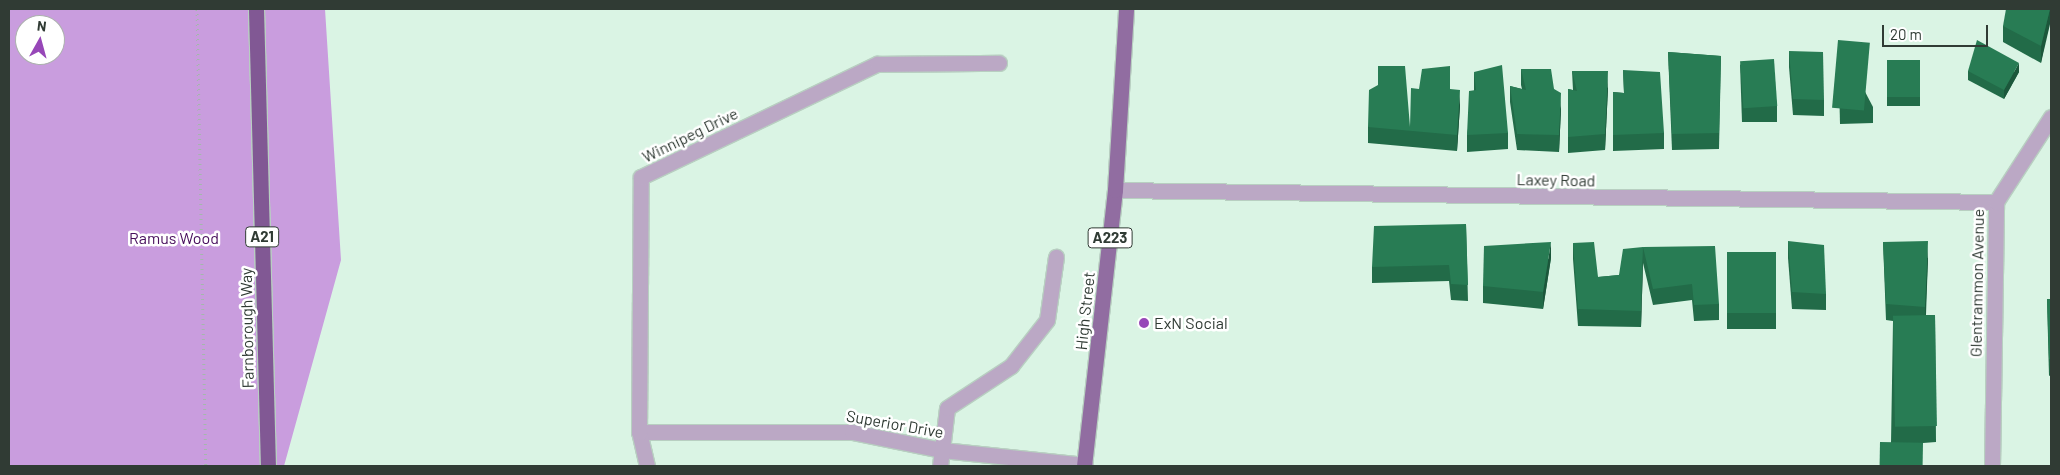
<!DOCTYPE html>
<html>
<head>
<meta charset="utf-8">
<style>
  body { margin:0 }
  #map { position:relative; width:2060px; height:475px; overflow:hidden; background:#daf4e4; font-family:Barlow,sans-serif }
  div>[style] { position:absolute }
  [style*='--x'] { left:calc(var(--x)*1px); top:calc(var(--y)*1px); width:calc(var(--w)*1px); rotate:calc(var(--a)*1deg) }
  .forest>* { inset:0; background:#c99dde }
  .path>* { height:3px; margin-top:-1.5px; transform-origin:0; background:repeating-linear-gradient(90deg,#a3b8ab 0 1px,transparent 0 5px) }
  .roads { filter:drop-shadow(1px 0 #b8cfc1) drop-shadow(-1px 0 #b8cfc1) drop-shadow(0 1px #b8cfc1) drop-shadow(0 -1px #b8cfc1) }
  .street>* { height:15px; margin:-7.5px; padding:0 7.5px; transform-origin:7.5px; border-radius:7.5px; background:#bba8c5 }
  .primary>* { height:15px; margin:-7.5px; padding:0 7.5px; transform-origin:7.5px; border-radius:7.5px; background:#916da1 }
  .highway>* { height:15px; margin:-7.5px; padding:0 7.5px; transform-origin:7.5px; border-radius:7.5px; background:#815894 }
  .wall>* { inset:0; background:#226b48; transform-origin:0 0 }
  .shaded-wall>* { inset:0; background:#1c573b }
  .building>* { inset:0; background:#287c54; transform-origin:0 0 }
  .dots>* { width:14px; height:14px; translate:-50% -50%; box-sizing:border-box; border:2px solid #fff; border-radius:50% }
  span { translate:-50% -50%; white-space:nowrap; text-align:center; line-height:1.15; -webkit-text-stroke:5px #fff; paint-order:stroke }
  .shield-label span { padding:1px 4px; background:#fff; border:1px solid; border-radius:4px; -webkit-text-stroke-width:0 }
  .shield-label { font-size:15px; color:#303b34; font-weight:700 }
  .street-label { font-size:16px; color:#303b34 }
  .park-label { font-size:16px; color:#470e5c }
  .poi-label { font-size:16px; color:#303b34 }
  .left { translate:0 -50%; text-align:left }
  .frame { position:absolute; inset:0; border:10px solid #303b34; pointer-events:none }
  .north { position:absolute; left:15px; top:15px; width:50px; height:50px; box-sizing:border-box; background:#fff; border:1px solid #acb1ae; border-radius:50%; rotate:7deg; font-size:14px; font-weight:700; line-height:20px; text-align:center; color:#303b34 }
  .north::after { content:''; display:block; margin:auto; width:18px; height:22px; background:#9747b8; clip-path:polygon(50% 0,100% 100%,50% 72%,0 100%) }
  .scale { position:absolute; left:1882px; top:25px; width:106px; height:22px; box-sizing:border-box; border:2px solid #303b34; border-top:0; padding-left:6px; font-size:15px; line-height:18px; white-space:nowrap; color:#303b34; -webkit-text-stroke:4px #fff; paint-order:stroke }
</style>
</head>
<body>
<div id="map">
  <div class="forest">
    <div style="clip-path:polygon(evenodd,9px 9px,325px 9px,341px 260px,284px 466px,9px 466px,9px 9px,25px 25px,55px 25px,55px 55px,25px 55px,25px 25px)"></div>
  </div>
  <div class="path">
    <div style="--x:197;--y:9;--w:457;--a:88.9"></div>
  </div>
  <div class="roads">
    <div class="street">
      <div style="--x:1115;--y:190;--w:881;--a:0.78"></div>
      <div style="--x:639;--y:432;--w:213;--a:0"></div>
      <div style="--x:852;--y:432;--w:92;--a:11.3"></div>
      <div style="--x:942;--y:450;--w:144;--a:6"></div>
      <div style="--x:647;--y:466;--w:35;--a:-103"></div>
      <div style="--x:639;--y:432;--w:255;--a:-89.6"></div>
      <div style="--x:641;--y:177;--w:262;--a:-25.6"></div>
      <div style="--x:877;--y:64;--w:122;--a:-0.5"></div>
      <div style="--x:940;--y:466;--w:58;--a:-83.1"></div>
      <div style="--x:947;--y:408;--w:77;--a:-33.3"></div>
      <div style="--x:1011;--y:366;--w:58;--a:-52"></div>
      <div style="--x:1047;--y:320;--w:64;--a:-81.9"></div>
      <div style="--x:1992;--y:466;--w:264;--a:-89.1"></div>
      <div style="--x:1996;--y:202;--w:101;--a:-57.1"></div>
    </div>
    <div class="primary">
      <div style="--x:1084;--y:466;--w:278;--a:-83.6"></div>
      <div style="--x:1115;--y:190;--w:181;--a:-86.5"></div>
    </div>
    <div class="highway">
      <div style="--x:256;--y:9;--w:457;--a:88.5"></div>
    </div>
  </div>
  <div class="wall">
    <div style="clip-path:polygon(2051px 9px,2041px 63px,2003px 42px,2003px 26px)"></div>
    <div style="clip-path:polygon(1838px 40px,1873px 107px,1873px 123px,1840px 124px)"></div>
    <div style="clip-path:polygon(1789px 51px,1824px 100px,1824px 116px,1793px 115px,1789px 67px)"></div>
    <div style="clip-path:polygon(1668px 52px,1721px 56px,1719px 149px,1672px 150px)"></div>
    <div style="left:1920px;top:60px;width:46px;height:33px;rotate:90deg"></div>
    <div style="clip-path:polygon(1740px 64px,1777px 106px,1777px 122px,1742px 122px)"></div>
    <div style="clip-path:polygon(1521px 69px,1554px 89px,1561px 109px,1559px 152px,1517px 150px,1510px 102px,1510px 86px,1522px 89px,1521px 85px)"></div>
    <div style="clip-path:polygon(1623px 70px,1664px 133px,1664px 149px,1613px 151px,1613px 92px,1624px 93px)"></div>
    <div style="clip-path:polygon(1572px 71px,1608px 88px,1605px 150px,1568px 153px,1568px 89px,1573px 90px)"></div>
    <div style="clip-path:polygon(1968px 71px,2019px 72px,2004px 99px,1968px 80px)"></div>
    <div style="clip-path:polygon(1474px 72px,1508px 133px,1508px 149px,1467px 152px,1467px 135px,1474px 90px)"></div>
    <div style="clip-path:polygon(1419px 89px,1450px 89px,1460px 106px,1457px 151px,1368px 143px,1368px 127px,1410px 127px)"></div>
    <div style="clip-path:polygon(1466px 224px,1468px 301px,1451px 300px,1449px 281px,1372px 283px,1372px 267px)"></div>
    <div style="clip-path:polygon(1788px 241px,1826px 294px,1826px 310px,1792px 309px,1788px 258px)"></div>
    <div style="clip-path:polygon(1883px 242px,1928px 258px,1926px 315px,1935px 315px,1936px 442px,1923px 443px,1891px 443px,1893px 321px,1886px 320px)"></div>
    <div style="clip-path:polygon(1573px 243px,1598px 277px,1619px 275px,1643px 247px,1719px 304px,1719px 320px,1694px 321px,1692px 300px,1653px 305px,1643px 263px,1641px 327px,1578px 326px,1573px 259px)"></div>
    <div style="left:1727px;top:252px;width:49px;height:77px"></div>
    <div style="clip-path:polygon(1551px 258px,1543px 309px,1483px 303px,1483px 286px)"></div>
    <div style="clip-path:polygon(2047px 299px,2051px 299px,2051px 375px,2049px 376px)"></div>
    <div style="clip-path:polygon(2050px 385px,2051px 385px,2051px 425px,2050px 401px)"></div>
  </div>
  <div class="shaded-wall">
    <div style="clip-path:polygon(2050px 9px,2051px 9px,2051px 20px,2041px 63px,2041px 46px)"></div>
    <div style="clip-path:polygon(2019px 63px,2019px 72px,2004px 99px,2004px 90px)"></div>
    <div style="clip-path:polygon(1608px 71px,1608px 88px,1605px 150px,1605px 134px)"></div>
    <div style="clip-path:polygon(1460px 90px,1460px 106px,1457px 151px,1457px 135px)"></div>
    <div style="clip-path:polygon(1561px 93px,1561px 109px,1559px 152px,1559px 135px)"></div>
    <div style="clip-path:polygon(1928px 241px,1928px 258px,1925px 324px,1925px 307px)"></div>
    <div style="clip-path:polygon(1551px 242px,1551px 258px,1543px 309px,1543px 292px)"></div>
    <div style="clip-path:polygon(1643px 247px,1643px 263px,1641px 327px,1641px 311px)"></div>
  </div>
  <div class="building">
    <div style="clip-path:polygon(2006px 9px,2050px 9px,2041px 46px,2003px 26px)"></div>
    <div style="left:1838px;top:40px;width:32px;height:68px;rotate:5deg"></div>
    <div style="clip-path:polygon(1977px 40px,2019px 63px,2004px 90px,1968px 71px)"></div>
    <div style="clip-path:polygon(1789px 51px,1823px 52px,1824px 100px,1793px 99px)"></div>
    <div style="clip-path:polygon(1668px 52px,1721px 56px,1719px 133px,1672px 134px)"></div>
    <div style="left:1774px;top:59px;width:47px;height:34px;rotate:86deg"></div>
    <div style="left:1920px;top:60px;width:37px;height:33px;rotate:90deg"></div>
    <div style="clip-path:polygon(1502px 65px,1508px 133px,1467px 135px,1469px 91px,1476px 90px,1474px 72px)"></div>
    <div style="clip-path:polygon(1378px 66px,1405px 66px,1410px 127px,1411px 88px,1419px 89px,1422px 69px,1450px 66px,1450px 89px,1460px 90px,1457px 135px,1368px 127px,1369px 90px,1378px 85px)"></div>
    <div style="clip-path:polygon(1521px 69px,1551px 69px,1554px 89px,1561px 93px,1559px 135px,1517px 134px,1510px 86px,1526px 90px)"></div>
    <div style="clip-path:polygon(1623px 70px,1660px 72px,1664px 133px,1613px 135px,1613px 92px,1624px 93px)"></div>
    <div style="clip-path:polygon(1572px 71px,1608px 71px,1605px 134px,1568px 137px,1568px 89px,1577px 91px)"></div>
    <div style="clip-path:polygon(1466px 224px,1468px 285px,1451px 284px,1449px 265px,1372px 267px,1374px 226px)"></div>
    <div style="clip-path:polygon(1788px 241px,1824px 245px,1826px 294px,1792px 292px)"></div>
    <div style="clip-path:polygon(1928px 241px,1925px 307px,1886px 304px,1883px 242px)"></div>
    <div style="clip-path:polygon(1551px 242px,1543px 292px,1483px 286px,1484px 246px)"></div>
    <div style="clip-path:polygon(1594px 242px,1598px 277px,1619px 275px,1623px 249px,1643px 247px,1715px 246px,1719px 304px,1694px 305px,1692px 284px,1653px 289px,1643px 247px,1641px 311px,1578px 309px,1573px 243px)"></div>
    <div style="left:1727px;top:252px;width:49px;height:61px"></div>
    <div style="clip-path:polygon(2047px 299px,2051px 299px,2051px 359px,2049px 359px)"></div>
    <div style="left:1935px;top:315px;width:111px;height:42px;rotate:89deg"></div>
    <div style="clip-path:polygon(2050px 385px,2051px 385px,2051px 409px)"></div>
    <div style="left:1880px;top:442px;width:43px;height:24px;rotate:1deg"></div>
  </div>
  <div class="dots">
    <div style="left:1144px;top:323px;background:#9747b8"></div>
  </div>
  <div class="shield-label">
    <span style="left:262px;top:237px">A21</span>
    <span style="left:1110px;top:238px">A223</span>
  </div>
  <div class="street-label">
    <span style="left:690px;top:135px;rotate:-26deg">Winnipeg Drive</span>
    <span style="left:1556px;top:180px;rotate:1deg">Laxey Road</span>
    <span style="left:1977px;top:283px;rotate:-89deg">Glentrammon Avenue</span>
    <span style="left:1085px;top:311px;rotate:-84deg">High Street</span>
    <span style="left:247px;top:328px;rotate:-91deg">Farnborough Way</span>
    <span style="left:895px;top:424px;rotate:10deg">Superior Drive</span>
  </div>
  <div class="park-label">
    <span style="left:174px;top:238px">Ramus Wood</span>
  </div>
  <div class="poi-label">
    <span class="left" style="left:1154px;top:323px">ExN Social</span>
  </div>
  <div class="frame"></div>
  <div class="north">N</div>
  <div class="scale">20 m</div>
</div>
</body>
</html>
